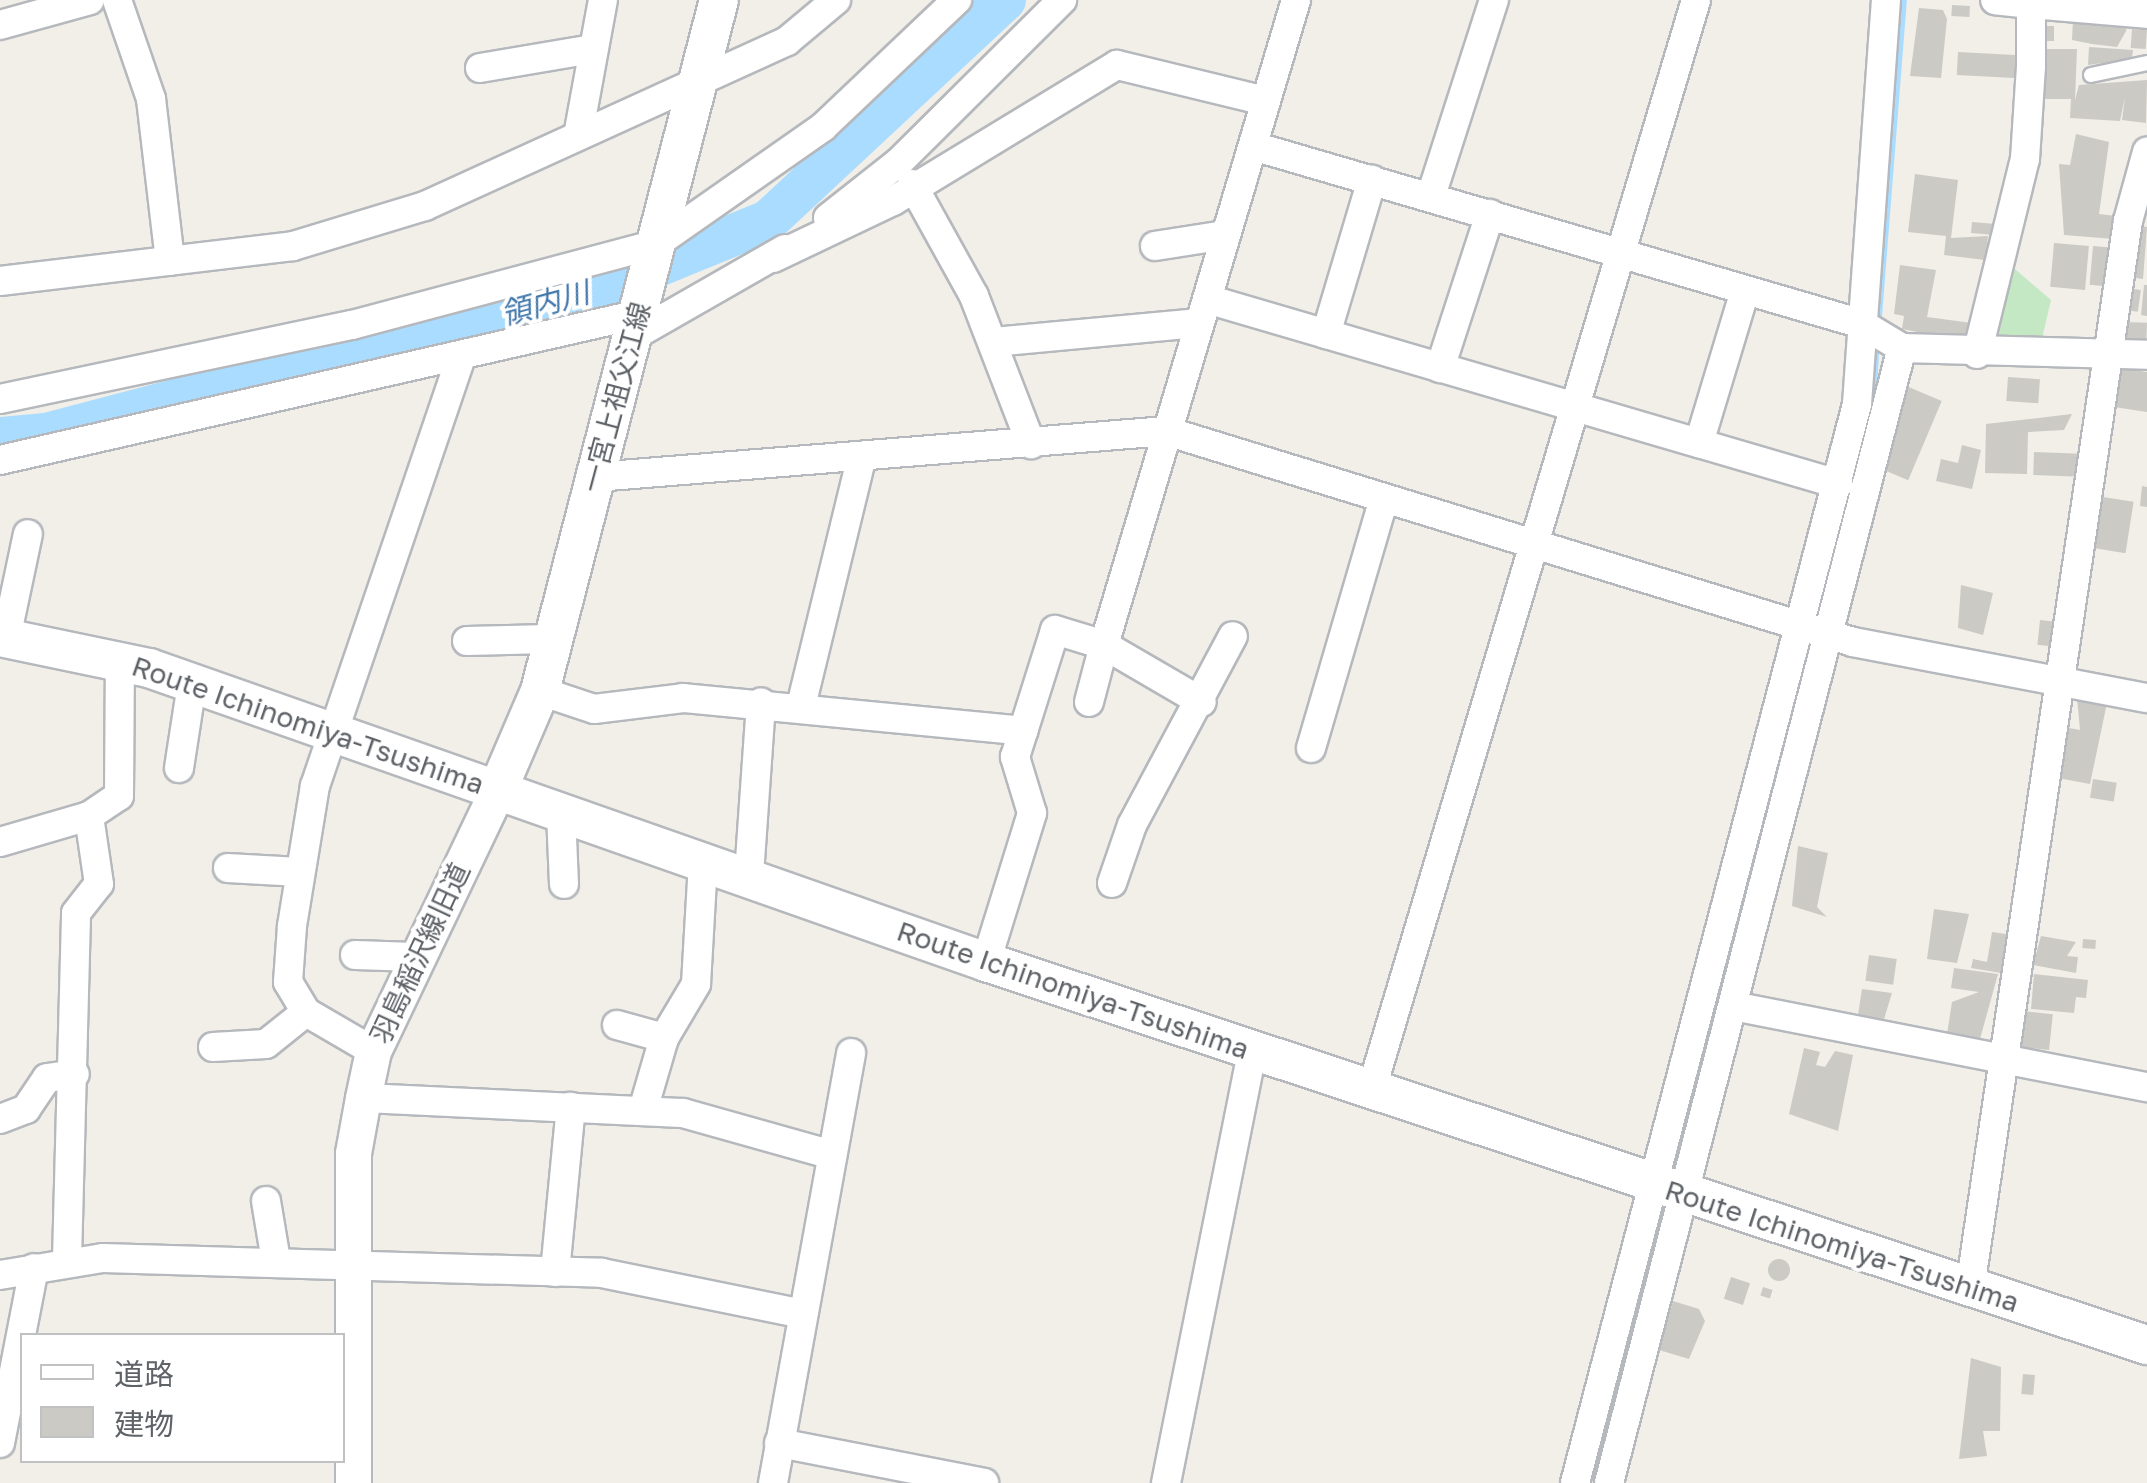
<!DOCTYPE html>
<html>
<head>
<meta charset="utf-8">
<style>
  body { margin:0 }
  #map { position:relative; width:2147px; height:1483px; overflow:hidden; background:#f1efe8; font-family:"Golos Text","Noto Sans JP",sans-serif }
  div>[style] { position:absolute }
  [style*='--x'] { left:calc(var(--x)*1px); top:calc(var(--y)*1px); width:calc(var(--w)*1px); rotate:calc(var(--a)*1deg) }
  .green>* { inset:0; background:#c5e8c4 }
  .stream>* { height:8px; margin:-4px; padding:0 4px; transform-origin:4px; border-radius:4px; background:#aadcff }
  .river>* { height:42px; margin:-21px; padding:0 21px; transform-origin:21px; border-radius:21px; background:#aadcff }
  .building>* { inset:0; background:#cccac5; transform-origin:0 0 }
  .round { border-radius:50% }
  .roads { filter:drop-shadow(2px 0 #b5b8bc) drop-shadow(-2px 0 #b5b8bc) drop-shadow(0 2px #b5b8bc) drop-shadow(0 -2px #b5b8bc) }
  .service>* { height:14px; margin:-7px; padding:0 7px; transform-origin:7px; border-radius:7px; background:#fff }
  .minor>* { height:28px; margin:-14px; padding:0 14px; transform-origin:14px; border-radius:14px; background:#fff }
  .tertiary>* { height:35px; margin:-17.5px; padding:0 17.5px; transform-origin:17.5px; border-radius:17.5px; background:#fff }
  .secondary>* { height:38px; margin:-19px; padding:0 19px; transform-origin:19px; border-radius:19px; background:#fff }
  span { translate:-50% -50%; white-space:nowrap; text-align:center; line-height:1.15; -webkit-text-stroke:8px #fff; paint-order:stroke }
  .street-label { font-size:28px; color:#5f6368 }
  .water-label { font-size:30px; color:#4177ab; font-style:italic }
  .legend { position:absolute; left:20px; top:1333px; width:325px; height:130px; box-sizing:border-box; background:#fff; border:2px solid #bfc1c3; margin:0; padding:12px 18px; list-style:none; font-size:30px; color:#5f6368 }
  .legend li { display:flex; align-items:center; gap:20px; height:50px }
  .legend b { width:50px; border:2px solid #bfc1c3 }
</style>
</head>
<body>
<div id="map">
  <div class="green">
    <div style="clip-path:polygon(2009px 264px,2051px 300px,2040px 347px,1991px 349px)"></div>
  </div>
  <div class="stream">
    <div style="--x:1878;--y:316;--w:317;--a:-85.5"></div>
    <div style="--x:1871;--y:418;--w:64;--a:-86.4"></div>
    <div style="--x:1673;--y:1166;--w:471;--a:-75.1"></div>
  </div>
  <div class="river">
    <div style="--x:0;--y:438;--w:46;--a:-5"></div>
    <div style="--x:46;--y:434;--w:584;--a:-14.77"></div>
    <div style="--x:611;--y:285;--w:170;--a:-22.2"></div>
    <div style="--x:768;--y:221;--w:324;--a:-43"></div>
  </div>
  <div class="building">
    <div style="left:1952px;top:5px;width:18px;height:11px;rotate:3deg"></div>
    <div style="clip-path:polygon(1919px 8px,1943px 10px,1947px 19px,1941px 78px,1910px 76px)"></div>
    <div style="clip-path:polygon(2073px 20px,2127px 24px,2126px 31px,2117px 47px,2092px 44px,2072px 40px)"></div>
    <div style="left:2039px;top:26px;width:15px;height:15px"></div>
    <div style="left:2132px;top:29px;width:15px;height:19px;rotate:4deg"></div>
    <div style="clip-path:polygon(2089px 47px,2133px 50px,2132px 59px,2088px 65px)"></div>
    <div style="clip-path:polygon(2042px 49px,2077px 49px,2075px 100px,2079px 85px,2147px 80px,2146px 123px,2122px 120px,2125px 97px,2120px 121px,2070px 118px,2071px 99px,2045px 99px)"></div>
    <div style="left:1958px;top:52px;width:62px;height:23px;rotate:3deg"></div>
    <div style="clip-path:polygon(2076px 134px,2109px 142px,2099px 214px,2116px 216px,2114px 239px,2064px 235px,2059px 164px,2070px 165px)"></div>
    <div style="clip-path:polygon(1915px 174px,1958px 180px,1951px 238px,1988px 236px,1985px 260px,1944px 255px,1946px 236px,1908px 232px)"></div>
    <div style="left:1972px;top:222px;width:21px;height:11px;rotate:5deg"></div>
    <div style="clip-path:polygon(2135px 225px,2147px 227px,2143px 279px,2128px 277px)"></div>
    <div style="left:2054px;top:243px;width:35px;height:44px;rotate:5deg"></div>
    <div style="left:2093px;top:246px;width:21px;height:39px;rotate:5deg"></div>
    <div style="clip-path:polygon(1900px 265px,1936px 270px,1927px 317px,1972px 323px,1969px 342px,1902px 329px,1904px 316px,1894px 314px)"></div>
    <div style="clip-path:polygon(2144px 285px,2147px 285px,2147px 316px,2141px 315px)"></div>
    <div style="left:2127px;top:288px;width:14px;height:22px;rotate:8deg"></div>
    <div style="left:2124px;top:322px;width:23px;height:22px;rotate:2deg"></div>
    <div style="clip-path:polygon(2119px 368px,2147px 372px,2147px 412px,2114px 407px)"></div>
    <div style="left:2008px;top:377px;width:32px;height:24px;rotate:4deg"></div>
    <div style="left:1904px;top:385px;width:41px;height:86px;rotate:23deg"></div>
    <div style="clip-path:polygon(2072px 414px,2064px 430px,2028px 432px,2027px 474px,1985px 473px,1986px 424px)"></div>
    <div style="clip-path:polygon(1962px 445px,1981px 450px,1972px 489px,1936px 481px,1941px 459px,1958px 463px)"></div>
    <div style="left:2034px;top:452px;width:47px;height:23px;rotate:2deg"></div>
    <div style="clip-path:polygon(2142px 486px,2147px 487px,2147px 507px,2140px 506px)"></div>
    <div style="left:2103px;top:497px;width:31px;height:52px;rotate:9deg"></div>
    <div style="clip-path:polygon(1961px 585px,1993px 593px,1983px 635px,1958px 628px)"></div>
    <div style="left:2040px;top:620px;width:18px;height:25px;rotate:6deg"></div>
    <div style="clip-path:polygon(2077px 698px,2107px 703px,2090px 784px,2058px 778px,2064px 727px,2080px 730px)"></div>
    <div style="left:2093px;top:779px;width:24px;height:19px;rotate:9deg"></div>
    <div style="clip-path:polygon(1798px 846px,1828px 853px,1817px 907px,1827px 917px,1792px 906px)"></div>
    <div style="clip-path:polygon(1934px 909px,1969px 914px,1957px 963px,1927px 959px)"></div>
    <div style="clip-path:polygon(1992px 932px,2013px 935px,2007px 974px,1971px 968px,1973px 959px,1987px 962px)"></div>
    <div style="clip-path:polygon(2041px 936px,2076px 942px,2067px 956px,2078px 957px,2076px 973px,2033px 965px)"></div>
    <div style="left:2083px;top:939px;width:13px;height:9px;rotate:4deg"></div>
    <div style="left:1869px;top:955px;width:28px;height:26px;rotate:8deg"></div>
    <div style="clip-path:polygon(1954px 968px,1998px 974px,1980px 1039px,1947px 1034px,1952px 1002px,1979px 992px,1951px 988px)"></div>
    <div style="clip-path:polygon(2034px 974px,2088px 980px,2086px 998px,2076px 997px,2074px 1013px,2031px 1009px)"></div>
    <div style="clip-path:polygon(1862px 989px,1892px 993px,1884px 1019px,1858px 1015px)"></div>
    <div style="left:2022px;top:1011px;width:31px;height:36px;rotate:6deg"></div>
    <div style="clip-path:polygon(1804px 1048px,1820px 1052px,1816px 1065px,1825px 1067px,1835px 1051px,1853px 1055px,1838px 1131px,1789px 1114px)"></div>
    <div class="round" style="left:1768px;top:1259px;width:22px;height:22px"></div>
    <div style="left:1731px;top:1277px;width:20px;height:23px;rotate:18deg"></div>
    <div style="left:1763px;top:1287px;width:10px;height:9px;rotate:17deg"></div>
    <div style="clip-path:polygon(1673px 1301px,1699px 1309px,1705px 1321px,1689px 1359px,1659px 1350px)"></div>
    <div style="clip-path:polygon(1971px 1358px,2001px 1367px,2000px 1431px,1983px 1431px,1987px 1456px,1959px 1459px)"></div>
    <div style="left:2023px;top:1374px;width:12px;height:20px;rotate:5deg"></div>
  </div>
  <div class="roads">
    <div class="service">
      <div style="--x:2091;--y:75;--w:57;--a:-12.1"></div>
    </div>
    <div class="minor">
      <div style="--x:117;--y:0;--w:105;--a:71"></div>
      <div style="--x:151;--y:99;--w:163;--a:83.3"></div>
      <div style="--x:2031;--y:4;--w:116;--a:4.9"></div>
      <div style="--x:0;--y:25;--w:93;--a:-15.5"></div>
      <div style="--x:480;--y:68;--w:114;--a:-9.6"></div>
      <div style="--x:578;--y:136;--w:138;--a:-79.6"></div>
      <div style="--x:1253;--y:146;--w:634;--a:16.29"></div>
      <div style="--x:1862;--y:324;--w:47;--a:31"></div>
      <div style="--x:1902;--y:348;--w:245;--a:1.6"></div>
      <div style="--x:912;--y:184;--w:128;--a:61"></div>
      <div style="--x:974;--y:296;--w:159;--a:68.9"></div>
      <div style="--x:1431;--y:196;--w:206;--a:-72.2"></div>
      <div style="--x:828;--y:218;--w:90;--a:-38.3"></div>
      <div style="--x:899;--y:162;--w:230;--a:-44.8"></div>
      <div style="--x:1155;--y:246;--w:71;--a:-8.9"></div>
      <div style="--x:773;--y:258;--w:133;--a:-25.4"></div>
      <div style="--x:893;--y:201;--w:262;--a:-31.3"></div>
      <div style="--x:1117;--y:65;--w:153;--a:13.6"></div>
      <div style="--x:0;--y:281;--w:295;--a:-6.8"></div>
      <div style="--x:293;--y:246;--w:138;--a:-16.9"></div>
      <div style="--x:425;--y:206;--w:398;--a:-24.5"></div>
      <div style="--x:787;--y:41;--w:64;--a:-39.9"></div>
      <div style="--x:1207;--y:299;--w:658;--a:16.34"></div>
      <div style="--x:1326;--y:334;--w:161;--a:-73.4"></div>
      <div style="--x:635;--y:335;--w:173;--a:-29.8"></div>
      <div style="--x:994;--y:342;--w:206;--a:-5.3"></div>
      <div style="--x:1977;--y:354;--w:201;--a:-76.2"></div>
      <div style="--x:2025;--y:159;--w:92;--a:-86.3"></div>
      <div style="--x:2031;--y:67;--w:63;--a:-90"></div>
      <div style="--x:2031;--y:4;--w:36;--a:-174"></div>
      <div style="--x:1440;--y:368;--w:162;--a:-72"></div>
      <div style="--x:0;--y:399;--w:360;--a:-11.9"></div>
      <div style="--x:352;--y:325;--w:315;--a:-14.9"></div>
      <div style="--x:656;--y:244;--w:204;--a:-35"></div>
      <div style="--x:823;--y:127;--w:185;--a:-43.5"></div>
      <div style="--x:1699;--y:443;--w:159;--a:-73.2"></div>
      <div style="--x:0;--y:460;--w:655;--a:-12.87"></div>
      <div style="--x:596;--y:477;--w:572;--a:-4.61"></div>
      <div style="--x:1166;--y:431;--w:719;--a:17.07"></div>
      <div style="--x:1853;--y:642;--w:299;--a:10.8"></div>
      <div style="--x:6;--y:638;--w:106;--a:-78.1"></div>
      <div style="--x:467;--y:641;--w:82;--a:-1.4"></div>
      <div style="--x:1104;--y:645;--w:113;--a:30.2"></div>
      <div style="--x:540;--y:691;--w:57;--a:18.4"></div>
      <div style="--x:594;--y:709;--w:90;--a:-7"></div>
      <div style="--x:683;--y:698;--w:342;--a:5.5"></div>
      <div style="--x:1089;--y:702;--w:59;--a:-75.3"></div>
      <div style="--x:801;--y:706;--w:257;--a:-76.3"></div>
      <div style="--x:1311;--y:748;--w:260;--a:-73.7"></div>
      <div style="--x:179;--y:768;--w:85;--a:-81.2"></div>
      <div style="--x:561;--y:813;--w:71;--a:87.6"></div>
      <div style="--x:0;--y:842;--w:93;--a:-16.3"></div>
      <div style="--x:89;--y:816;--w:36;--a:-34"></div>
      <div style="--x:119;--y:796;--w:134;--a:-89.6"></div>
      <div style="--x:228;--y:868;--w:71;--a:3.2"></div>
      <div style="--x:749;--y:875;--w:173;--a:-86"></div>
      <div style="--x:1112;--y:883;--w:61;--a:-71"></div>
      <div style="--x:1132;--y:825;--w:214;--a:-61.9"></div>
      <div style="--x:355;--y:955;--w:60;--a:1.9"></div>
      <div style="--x:986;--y:962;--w:156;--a:-72.8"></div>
      <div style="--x:1032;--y:813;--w:59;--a:-106.9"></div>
      <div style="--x:1015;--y:757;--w:133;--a:-72.5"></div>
      <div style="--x:1055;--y:630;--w:51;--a:17"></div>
      <div style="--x:1104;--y:645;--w:673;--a:-73.42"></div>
      <div style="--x:1738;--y:1007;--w:417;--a:11.1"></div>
      <div style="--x:617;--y:1025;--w:49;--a:15.5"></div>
      <div style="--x:213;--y:1047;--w:53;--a:-3.2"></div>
      <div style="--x:266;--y:1044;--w:51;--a:-38.7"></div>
      <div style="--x:373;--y:1051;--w:78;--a:-149.8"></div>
      <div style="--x:306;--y:1012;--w:35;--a:-121"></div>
      <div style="--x:288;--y:982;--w:56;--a:-85.9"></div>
      <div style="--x:292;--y:926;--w:142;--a:-80.7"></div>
      <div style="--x:315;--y:786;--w:454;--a:-71.2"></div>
      <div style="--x:1371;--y:1091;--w:1138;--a:-73.41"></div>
      <div style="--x:363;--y:1098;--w:320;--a:2.7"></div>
      <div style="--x:683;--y:1113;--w:155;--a:15.7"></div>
      <div style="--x:643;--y:1110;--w:75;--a:-73.7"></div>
      <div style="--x:664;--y:1038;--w:63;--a:-59.3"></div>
      <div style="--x:696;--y:984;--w:123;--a:-86.7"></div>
      <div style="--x:0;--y:1119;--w:28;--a:-21"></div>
      <div style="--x:26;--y:1109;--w:37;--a:-56"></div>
      <div style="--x:47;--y:1078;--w:28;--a:-8"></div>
      <div style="--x:266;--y:1201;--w:61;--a:80.5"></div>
      <div style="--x:67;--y:1260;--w:347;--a:-88.5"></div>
      <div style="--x:76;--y:913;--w:37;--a:-52"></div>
      <div style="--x:99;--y:884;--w:69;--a:-98.4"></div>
      <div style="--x:555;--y:1272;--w:166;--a:-84.5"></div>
      <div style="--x:0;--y:1275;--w:104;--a:-9.4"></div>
      <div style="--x:103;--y:1258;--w:499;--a:1.7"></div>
      <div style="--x:602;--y:1273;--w:205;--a:11.5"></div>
      <div style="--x:1970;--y:1288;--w:1079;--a:-81.58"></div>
      <div style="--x:2128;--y:221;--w:72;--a:-74.6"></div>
      <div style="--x:0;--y:1443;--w:178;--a:-79"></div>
      <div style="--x:779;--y:1443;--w:209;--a:11"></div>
      <div style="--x:773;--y:1483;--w:437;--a:-79.7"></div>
      <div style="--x:1166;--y:1483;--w:440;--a:-78.7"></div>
      <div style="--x:1575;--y:1483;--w:1115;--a:-75.35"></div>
      <div style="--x:1857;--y:404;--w:405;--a:-85.9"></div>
      <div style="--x:1609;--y:1483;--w:1172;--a:-75.53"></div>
    </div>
    <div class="tertiary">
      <div style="--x:353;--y:1483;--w:330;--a:-90"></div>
      <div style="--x:353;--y:1153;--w:56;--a:-79.7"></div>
      <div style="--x:363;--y:1098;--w:48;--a:-78"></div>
      <div style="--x:373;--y:1051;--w:290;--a:-64.5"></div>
    </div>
    <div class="secondary">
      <div style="--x:0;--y:637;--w:152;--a:11.8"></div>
      <div style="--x:149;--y:668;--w:887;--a:19.35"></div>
      <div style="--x:986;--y:962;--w:1223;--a:18.26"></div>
      <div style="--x:498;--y:789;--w:107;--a:-66.8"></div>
      <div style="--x:540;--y:691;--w:714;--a:-75.48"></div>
    </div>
  </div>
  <div class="street-label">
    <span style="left:616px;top:397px;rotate:-75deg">一宮上祖父江線</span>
    <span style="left:308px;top:725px;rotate:19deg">Route Ichinomiya-Tsushima</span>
    <span style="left:420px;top:953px;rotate:-65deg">羽島稲沢線旧道</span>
    <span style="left:1073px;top:990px;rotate:19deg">Route Ichinomiya-Tsushima</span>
    <span style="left:1842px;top:1246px;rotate:18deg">Route Ichinomiya-Tsushima</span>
  </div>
  <div class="water-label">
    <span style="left:545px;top:303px;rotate:-15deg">領内川</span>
  </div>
  <ul class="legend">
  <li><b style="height:12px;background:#fff"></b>道路</li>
  <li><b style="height:28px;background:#cccac5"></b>建物</li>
  </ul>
</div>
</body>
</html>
